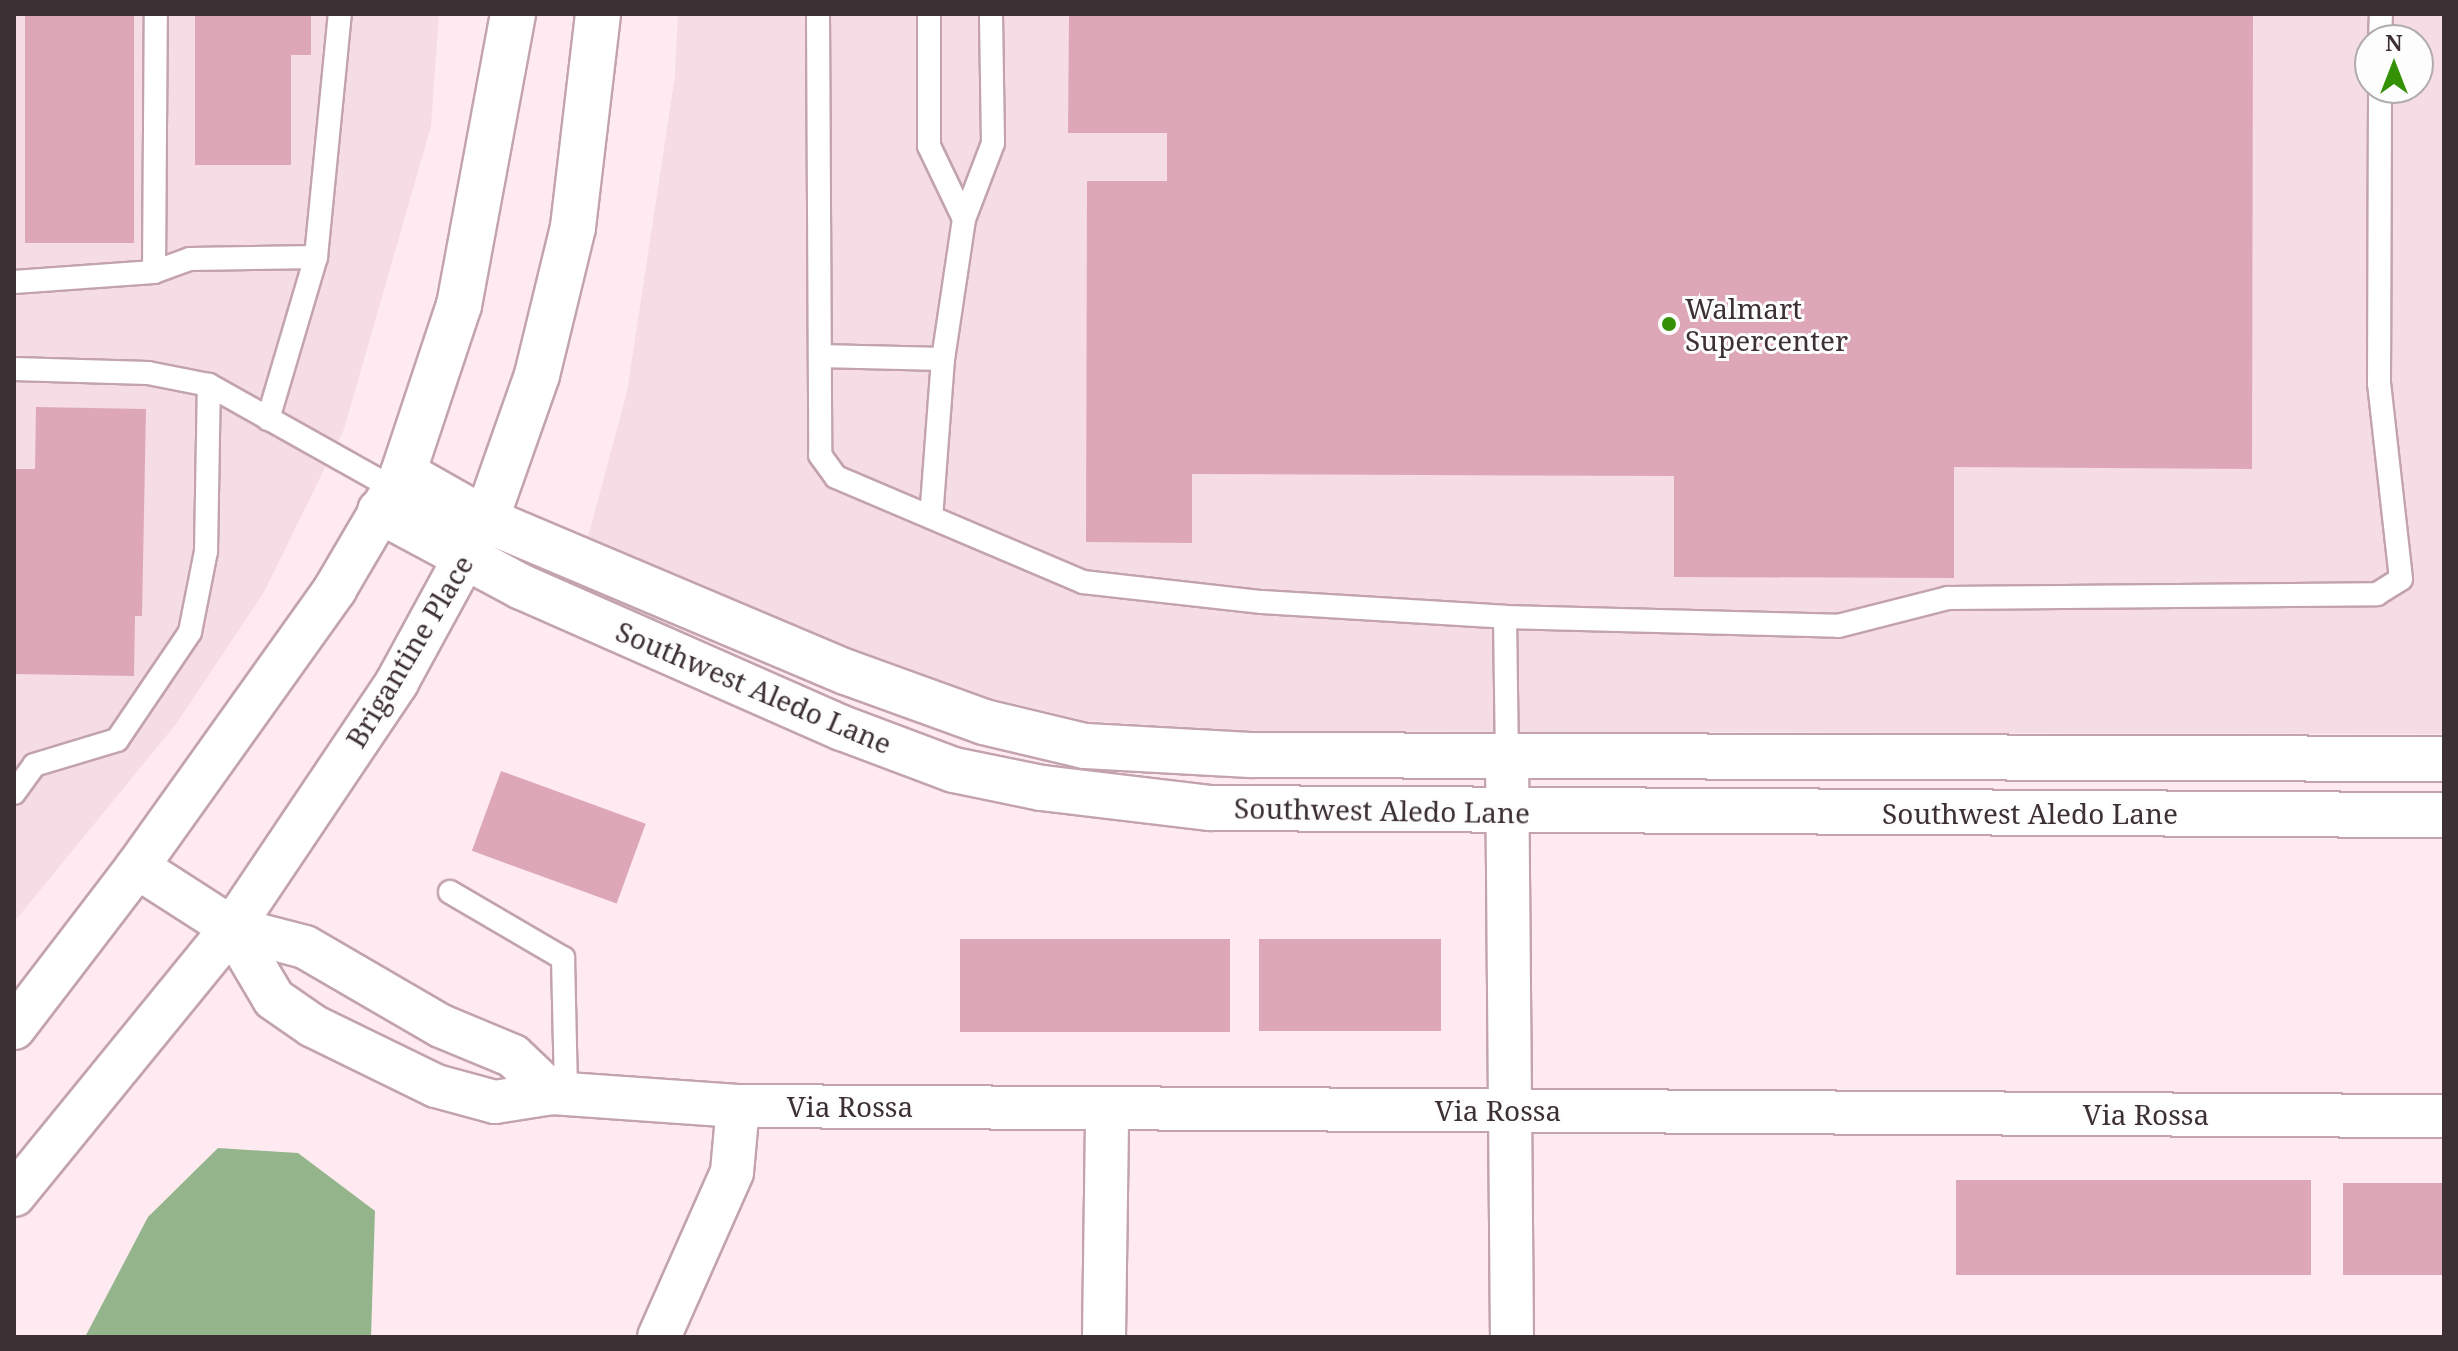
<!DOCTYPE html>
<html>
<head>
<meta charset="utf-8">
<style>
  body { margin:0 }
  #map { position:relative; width:2458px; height:1351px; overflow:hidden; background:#feeaf0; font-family:"Noto Serif",serif }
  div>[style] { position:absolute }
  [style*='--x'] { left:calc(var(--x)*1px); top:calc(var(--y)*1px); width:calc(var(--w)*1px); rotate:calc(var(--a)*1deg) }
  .built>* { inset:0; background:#f6dce4 }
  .water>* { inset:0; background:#94b48c }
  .building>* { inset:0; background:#dda7b8; transform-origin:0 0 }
  .roads { filter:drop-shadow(2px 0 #c3a3ad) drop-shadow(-2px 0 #c3a3ad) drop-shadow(0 2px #c3a3ad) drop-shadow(0 -2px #c3a3ad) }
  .lane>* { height:22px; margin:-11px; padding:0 11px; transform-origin:11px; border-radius:11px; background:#fff }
  .street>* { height:42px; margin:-21px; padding:0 21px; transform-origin:21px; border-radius:21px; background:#fff }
  .secondary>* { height:44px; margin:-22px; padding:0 22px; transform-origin:22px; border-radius:22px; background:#fff }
  .dots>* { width:22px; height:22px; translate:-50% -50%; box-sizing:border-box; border:4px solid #fdfdfd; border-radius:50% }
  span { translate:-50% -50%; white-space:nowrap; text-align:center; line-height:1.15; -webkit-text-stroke:6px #fdfdfd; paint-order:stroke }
  .poi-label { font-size:28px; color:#3d3034 }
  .left { translate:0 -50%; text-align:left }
  .street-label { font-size:28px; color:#3d3034 }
  .frame { position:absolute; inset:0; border:16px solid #3d3034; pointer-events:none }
  .north { position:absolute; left:2354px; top:24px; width:80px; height:80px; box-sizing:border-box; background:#fdfdfd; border:2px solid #b0abad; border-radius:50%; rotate:0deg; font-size:22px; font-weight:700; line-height:32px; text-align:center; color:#3d3034 }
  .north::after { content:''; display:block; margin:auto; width:28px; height:36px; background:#349105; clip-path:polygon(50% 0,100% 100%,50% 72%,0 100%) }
</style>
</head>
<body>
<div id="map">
  <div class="built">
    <div style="clip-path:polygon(14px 14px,439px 14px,431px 126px,344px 429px,264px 592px,176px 724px,14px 922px)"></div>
    <div style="clip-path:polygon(evenodd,678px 14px,2444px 14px,2444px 734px,1251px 731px,1087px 721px,991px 698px,853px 649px,588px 537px,627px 392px,675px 76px,678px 14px,2370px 40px,2418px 40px,2418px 88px,2370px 88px,2370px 40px)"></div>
  </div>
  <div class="water">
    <div style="clip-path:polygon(218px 1148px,298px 1153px,375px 1211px,371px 1337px,85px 1337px,148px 1217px)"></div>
  </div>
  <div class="building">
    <div style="left:25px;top:14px;width:109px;height:229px"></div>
    <div style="clip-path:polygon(195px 14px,311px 14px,311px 55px,291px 55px,291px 165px,195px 165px)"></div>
    <div style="clip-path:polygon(1069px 14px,2253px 14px,2252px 469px,1954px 467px,1954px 578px,1674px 577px,1674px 476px,1192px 474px,1192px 543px,1086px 542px,1087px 181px,1167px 181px,1167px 133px,1068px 133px)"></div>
    <div style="clip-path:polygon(36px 407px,146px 409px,142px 616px,135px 616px,134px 676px,14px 674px,14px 469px,35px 469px)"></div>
    <div style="left:501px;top:771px;width:154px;height:85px;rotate:20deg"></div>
    <div style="left:960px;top:939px;width:270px;height:93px"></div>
    <div style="left:1441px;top:939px;width:92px;height:182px;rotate:90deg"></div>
    <div style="left:1956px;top:1180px;width:355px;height:95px"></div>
    <div style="left:2343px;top:1183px;width:101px;height:92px"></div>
  </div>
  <div class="roads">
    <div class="lane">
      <div style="--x:818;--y:14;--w:441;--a:89.7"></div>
      <div style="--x:820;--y:455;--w:27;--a:54"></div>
      <div style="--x:836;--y:477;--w:268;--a:23"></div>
      <div style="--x:1083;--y:582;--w:180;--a:6.4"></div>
      <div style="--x:1262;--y:602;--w:243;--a:3.5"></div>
      <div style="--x:1505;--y:617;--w:333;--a:1.5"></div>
      <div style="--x:1838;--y:626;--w:114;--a:-14.3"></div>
      <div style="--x:1948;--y:598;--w:429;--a:-0.5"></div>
      <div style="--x:2377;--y:594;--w:28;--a:-32"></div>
      <div style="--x:2401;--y:579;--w:196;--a:-96.4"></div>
      <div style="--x:2379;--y:384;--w:296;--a:-89.8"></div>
      <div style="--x:929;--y:14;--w:132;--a:90"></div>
      <div style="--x:929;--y:146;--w:81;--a:64.4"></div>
      <div style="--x:964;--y:219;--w:142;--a:98.5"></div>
      <div style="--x:2380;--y:40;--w:26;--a:-88"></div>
      <div style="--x:964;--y:219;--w:81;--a:-69.1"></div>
      <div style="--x:993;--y:143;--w:129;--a:-90.9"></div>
      <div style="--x:154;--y:272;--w:38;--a:-20"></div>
      <div style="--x:190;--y:259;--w:126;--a:-0.9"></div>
      <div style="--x:14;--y:282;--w:140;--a:-4.1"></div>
      <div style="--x:154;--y:272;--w:258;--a:-89.6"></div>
      <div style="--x:820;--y:356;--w:123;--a:1.4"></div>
      <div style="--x:943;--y:359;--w:158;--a:94.3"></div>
      <div style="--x:14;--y:369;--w:134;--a:1.7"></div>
      <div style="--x:148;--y:373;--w:62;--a:11.1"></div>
      <div style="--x:209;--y:385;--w:212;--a:29.3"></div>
      <div style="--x:268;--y:419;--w:169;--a:-73.5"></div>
      <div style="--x:316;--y:257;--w:244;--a:-84.4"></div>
      <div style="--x:1505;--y:617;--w:138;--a:89.2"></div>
      <div style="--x:14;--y:793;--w:34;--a:-54"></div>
      <div style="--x:34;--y:765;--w:87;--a:-16.8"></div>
      <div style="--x:117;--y:740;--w:130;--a:-55.9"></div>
      <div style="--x:190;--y:632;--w:83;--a:-78.8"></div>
      <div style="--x:206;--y:551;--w:166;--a:-89"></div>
      <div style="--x:450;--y:892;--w:131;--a:30.3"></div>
      <div style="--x:563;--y:958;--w:135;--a:88.7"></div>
    </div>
    <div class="street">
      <div style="--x:1507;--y:755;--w:582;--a:89.51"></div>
      <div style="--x:137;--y:867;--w:113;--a:32.7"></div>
      <div style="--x:232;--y:928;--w:75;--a:14.6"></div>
      <div style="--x:305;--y:947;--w:157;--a:30.2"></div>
      <div style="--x:441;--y:1026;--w:78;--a:22.6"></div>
      <div style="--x:513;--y:1056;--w:54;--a:43.5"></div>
      <div style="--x:232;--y:928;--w:82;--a:59.4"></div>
      <div style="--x:274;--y:999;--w:47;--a:34.7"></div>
      <div style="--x:313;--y:1026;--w:137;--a:26"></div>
      <div style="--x:436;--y:1086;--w:61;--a:15.2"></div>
      <div style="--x:495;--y:1102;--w:58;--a:-9"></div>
      <div style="--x:552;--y:1093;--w:186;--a:4"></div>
      <div style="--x:738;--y:1106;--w:1706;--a:0.34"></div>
      <div style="--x:14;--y:1028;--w:203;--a:-52.6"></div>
      <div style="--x:137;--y:867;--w:341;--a:-54.5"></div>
      <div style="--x:335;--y:589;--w:134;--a:-59.6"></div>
      <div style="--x:14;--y:1195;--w:345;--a:-50.8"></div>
      <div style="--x:232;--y:928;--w:296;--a:-56.1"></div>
      <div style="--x:397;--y:682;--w:178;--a:-61.4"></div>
      <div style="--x:659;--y:1337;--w:180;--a:-66.1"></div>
      <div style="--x:732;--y:1172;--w:66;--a:-84.8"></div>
      <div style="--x:1104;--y:1337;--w:229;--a:-89.2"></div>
    </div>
    <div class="secondary">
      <div style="--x:513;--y:14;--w:296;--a:100.5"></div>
      <div style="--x:459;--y:305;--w:177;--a:108.4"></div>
      <div style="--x:403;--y:473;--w:95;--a:29.5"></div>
      <div style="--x:486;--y:520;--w:391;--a:22.9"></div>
      <div style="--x:846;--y:672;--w:147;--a:19.9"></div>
      <div style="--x:984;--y:722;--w:104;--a:13.4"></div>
      <div style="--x:1085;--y:746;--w:166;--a:3.1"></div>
      <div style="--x:1251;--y:755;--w:1193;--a:0.19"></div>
      <div style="--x:380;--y:511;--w:161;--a:28.2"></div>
      <div style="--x:522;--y:587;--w:350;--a:23.8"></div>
      <div style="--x:842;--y:728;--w:120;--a:20.6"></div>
      <div style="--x:954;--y:770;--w:90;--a:11.6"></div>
      <div style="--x:1042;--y:788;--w:169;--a:6.8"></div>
      <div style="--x:1210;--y:808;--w:1234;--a:0.33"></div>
      <div style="--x:486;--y:520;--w:154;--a:-70.6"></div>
      <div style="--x:537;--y:375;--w:152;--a:-76.3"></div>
      <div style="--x:573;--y:227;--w:214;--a:-83.3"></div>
    </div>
  </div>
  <div class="dots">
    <div style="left:1669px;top:324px;background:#349105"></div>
  </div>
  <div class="poi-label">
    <span class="left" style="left:1685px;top:324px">Walmart<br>Supercenter</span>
  </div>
  <div class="street-label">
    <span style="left:409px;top:651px;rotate:-59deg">Brigantine Place</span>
    <span style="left:754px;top:687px;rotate:23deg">Southwest Aledo Lane</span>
    <span style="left:1382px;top:810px;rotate:1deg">Southwest Aledo Lane</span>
    <span style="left:2030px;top:813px">Southwest Aledo Lane</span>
    <span style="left:850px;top:1106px">Via Rossa</span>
    <span style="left:1498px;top:1110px">Via Rossa</span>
    <span style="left:2146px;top:1114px">Via Rossa</span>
  </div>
  <div class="frame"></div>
  <div class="north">N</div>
</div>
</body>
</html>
